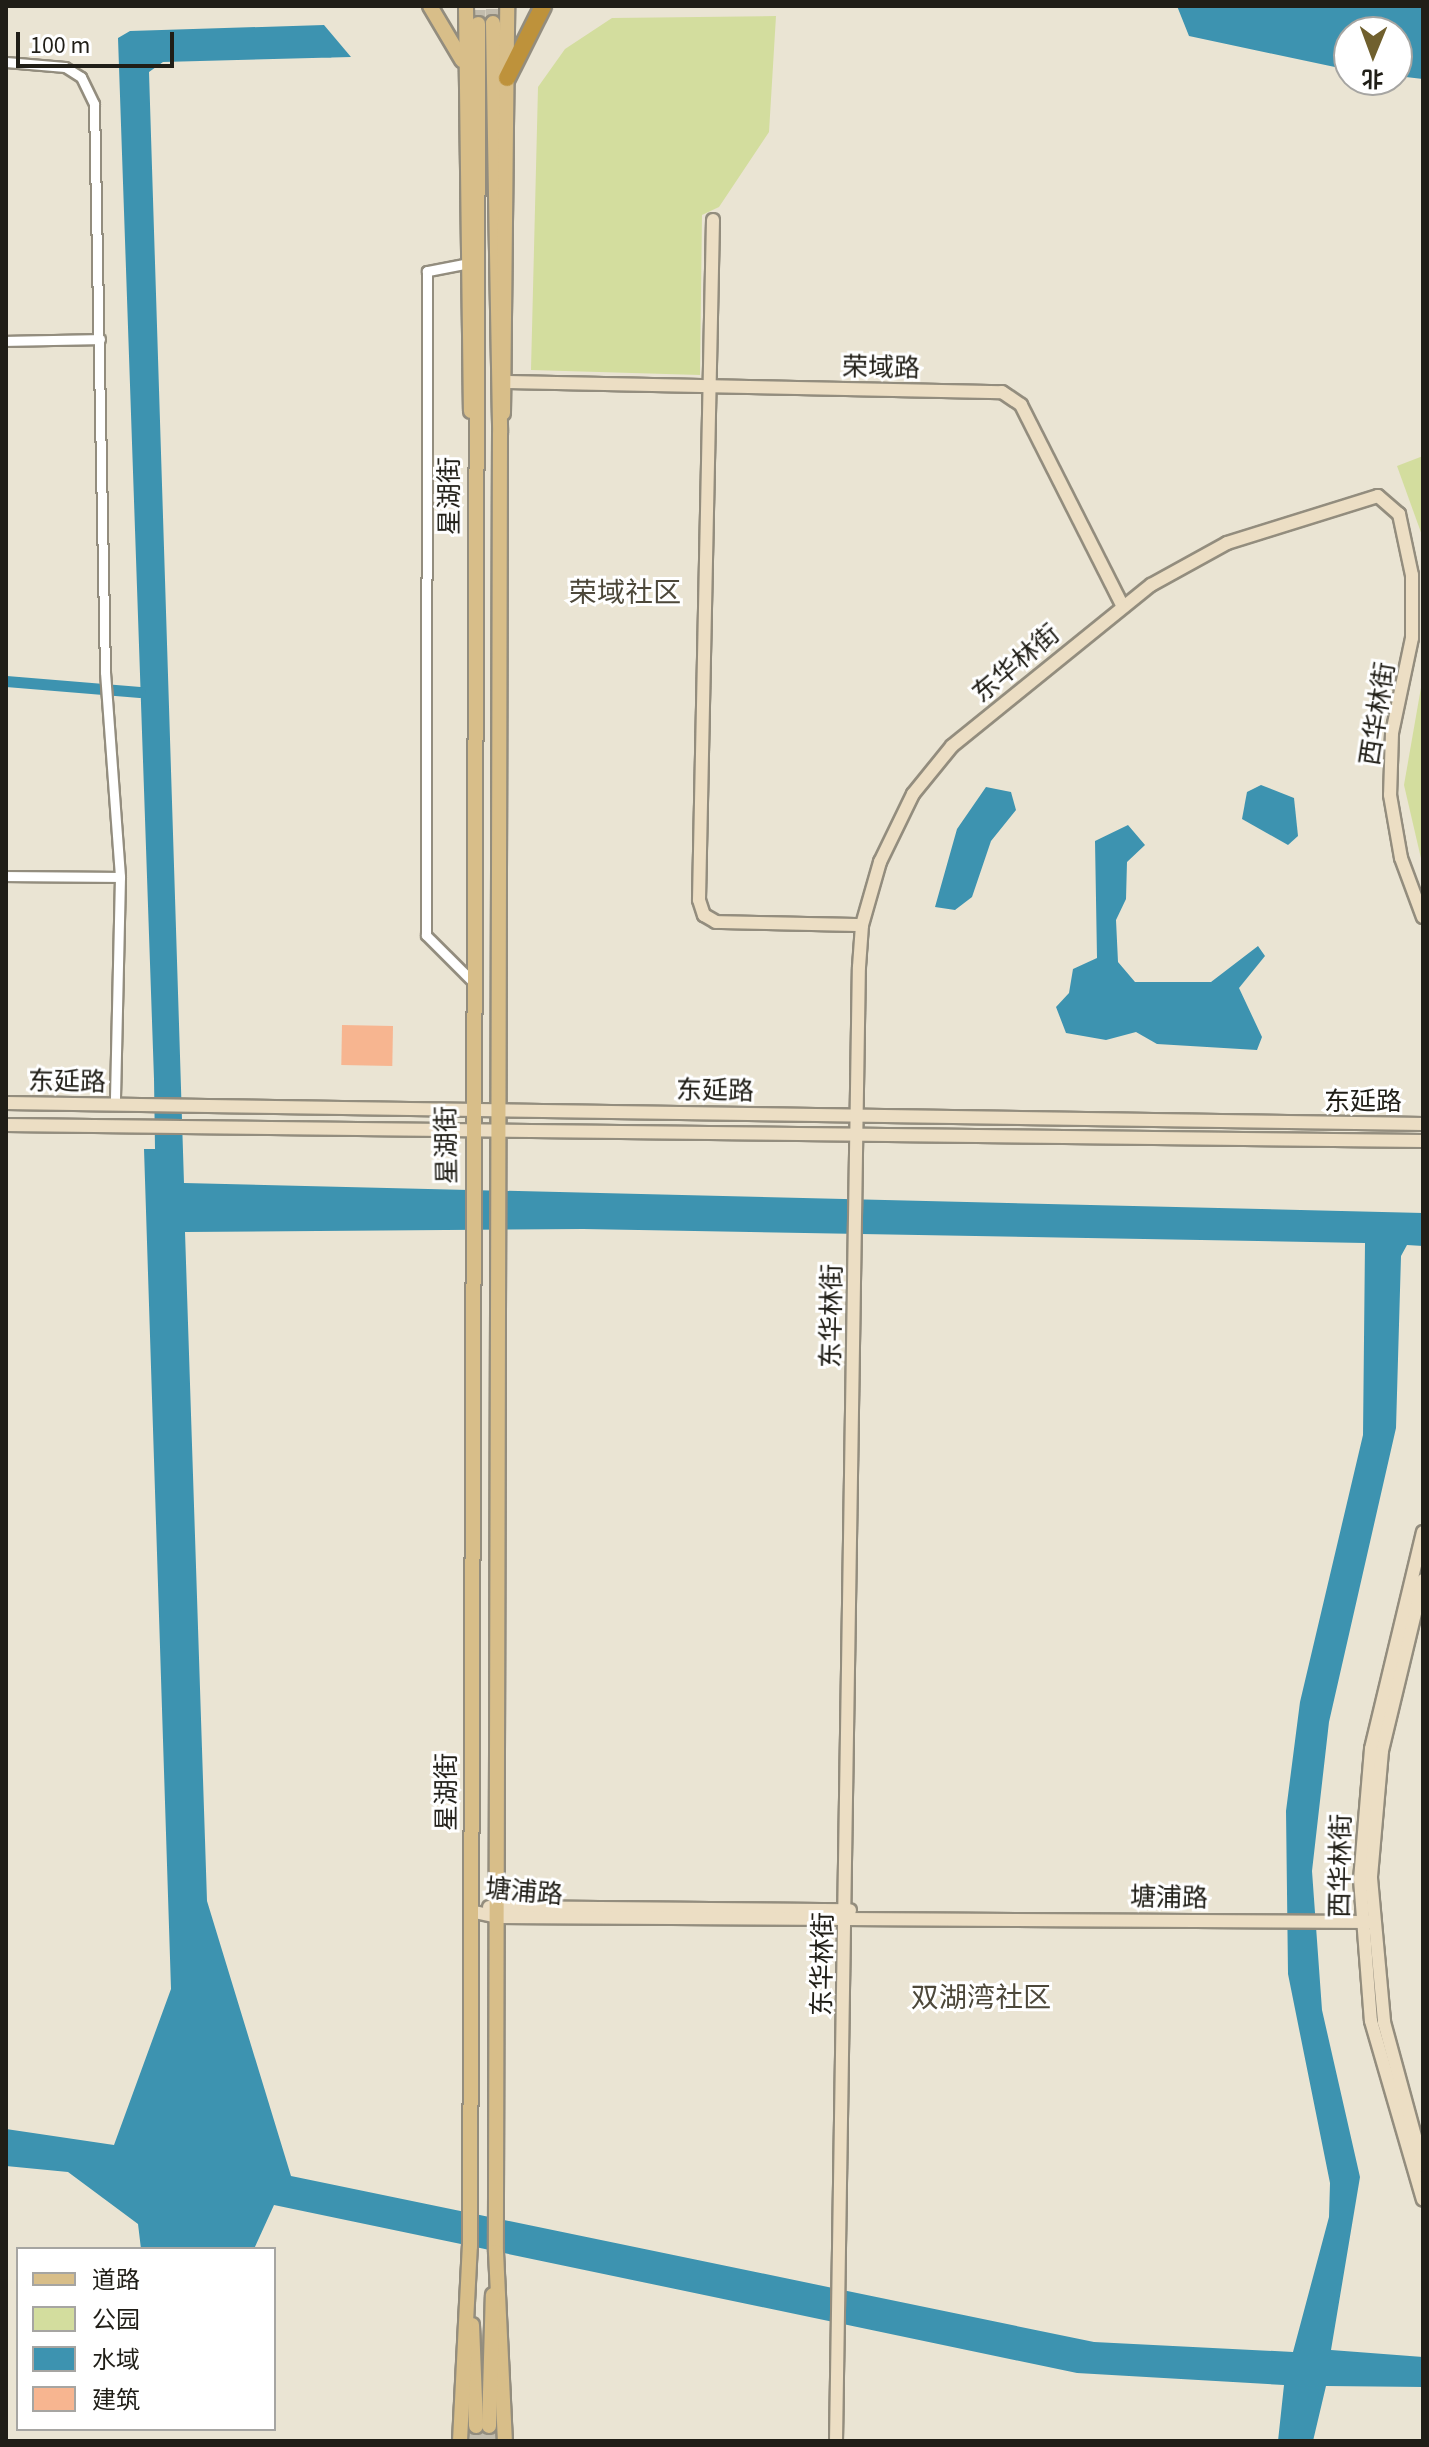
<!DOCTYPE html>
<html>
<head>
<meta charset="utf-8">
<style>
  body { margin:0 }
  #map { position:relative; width:1429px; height:2447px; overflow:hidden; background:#eae4d3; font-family:"Source Sans 3","Noto Sans SC",sans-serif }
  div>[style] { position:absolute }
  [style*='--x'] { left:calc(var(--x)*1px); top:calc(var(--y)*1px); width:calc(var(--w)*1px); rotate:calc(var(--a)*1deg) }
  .green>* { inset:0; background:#d3dd9e }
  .water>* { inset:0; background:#3d93b0 }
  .canal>* { height:11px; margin:-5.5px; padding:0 5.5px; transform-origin:5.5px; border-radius:5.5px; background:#3d93b0 }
  .building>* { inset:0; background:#f7b590; transform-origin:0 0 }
  .primary-tunnel>* { height:14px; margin-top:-7px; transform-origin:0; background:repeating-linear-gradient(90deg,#c2bcad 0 14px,transparent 0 21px) }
  .roads { filter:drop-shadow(2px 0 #938d7e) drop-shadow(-2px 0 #938d7e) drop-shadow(0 2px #938d7e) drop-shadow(0 -2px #938d7e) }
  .street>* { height:9px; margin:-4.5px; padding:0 4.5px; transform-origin:4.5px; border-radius:4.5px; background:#fff }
  .secondary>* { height:12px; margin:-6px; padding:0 6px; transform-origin:6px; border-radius:6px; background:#ecdec4 }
  .primary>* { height:14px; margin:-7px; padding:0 7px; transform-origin:7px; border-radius:7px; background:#d8be89 }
  .highway>* { height:16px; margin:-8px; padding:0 8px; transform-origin:8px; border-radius:8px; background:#be923b }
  span { translate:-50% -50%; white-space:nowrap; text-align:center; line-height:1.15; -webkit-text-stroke:6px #fff; paint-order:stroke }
  .street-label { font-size:26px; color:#201e17 }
  .neighbourhood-label { font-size:28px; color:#4d483a }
  .frame { position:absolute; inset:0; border:8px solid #201e17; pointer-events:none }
  .legend { position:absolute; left:16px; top:2247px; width:260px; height:184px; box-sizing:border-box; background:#fff; border:2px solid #a6a5a2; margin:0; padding:10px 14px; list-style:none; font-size:24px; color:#201e17 }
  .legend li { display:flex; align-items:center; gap:16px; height:40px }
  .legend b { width:40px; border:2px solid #a6a5a2 }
  .north { position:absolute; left:1333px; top:16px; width:80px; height:80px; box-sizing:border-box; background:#fff; border:2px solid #a6a5a2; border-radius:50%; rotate:181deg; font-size:22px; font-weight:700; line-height:32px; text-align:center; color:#201e17 }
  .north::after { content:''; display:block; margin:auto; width:28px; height:36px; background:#70602e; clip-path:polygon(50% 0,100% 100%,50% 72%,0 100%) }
  .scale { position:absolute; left:16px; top:32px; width:158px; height:36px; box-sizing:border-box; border:4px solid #201e17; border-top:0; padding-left:10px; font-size:24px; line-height:28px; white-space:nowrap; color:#201e17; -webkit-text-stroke:6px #fff; paint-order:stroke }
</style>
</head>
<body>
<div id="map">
  <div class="green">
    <div style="clip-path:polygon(776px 16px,769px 132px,719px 207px,702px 215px,700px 375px,531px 370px,538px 87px,565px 49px,612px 18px)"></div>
    <div style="clip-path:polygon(1423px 456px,1423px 538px,1397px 466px)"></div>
    <div style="clip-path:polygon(1423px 676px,1423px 867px,1404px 785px)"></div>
  </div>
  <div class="water">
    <div style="clip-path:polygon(1177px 6px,1423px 6px,1423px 79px,1397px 76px,1397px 32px,1349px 32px,1349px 70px,1189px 36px)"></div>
    <div style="clip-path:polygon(evenodd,324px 25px,351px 57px,163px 62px,149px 72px,184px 1183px,1423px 1213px,1423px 1246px,1407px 1245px,1401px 1256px,1396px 1428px,1329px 1722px,1312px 1871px,1322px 2010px,1360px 2177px,1331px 2350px,1423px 2357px,1423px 2387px,1326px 2386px,1313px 2441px,1278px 2441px,1284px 2385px,1077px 2373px,274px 2205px,254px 2249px,141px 2249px,138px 2224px,68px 2172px,6px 2166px,6px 2129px,114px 2145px,171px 1989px,144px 1149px,155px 1149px,154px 1079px,118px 38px,130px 31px,324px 25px,583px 1229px,1365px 1243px,1363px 1435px,1300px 1702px,1286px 1811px,1288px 1974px,1330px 2183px,1329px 2217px,1293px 2352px,1094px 2342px,291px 2176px,207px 1901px,185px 1232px,583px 1229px)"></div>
    <div style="clip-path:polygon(1261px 785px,1294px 798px,1298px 836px,1288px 845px,1242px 819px,1247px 792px)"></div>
    <div style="clip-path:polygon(986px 787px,1011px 792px,1016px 810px,991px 841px,972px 897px,955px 910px,935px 907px,957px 829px)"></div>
    <div style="clip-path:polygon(1128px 825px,1145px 845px,1127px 862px,1126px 899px,1116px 920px,1118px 962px,1135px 982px,1211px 982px,1258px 946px,1265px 956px,1239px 988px,1262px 1037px,1257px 1050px,1157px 1044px,1136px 1032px,1106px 1040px,1066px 1033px,1056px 1007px,1069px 993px,1073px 969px,1097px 958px,1095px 841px)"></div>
  </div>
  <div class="canal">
    <div style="--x:6;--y:681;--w:134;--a:4.7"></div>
  </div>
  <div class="building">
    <div style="left:342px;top:1025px;width:51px;height:40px;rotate:1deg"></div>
  </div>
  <div class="primary-tunnel">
    <div style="--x:493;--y:23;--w:17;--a:-90"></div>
    <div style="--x:478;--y:24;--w:18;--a:-87"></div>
    <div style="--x:476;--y:2426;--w:15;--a:90"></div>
    <div style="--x:489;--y:2441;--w:15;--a:-90"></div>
  </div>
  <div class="roads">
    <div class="street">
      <div style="--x:6;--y:62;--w:59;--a:4.8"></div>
      <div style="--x:65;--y:67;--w:19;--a:32"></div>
      <div style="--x:81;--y:77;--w:30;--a:64"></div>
      <div style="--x:94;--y:104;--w:568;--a:88.89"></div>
      <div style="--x:105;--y:672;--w:206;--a:85.8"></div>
      <div style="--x:120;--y:877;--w:228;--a:91.3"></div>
      <div style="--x:464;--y:264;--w:38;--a:169"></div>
      <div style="--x:427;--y:271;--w:664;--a:90.09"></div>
      <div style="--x:426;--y:935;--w:62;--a:45"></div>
      <div style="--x:6;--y:341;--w:94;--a:-1.2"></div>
      <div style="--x:6;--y:876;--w:114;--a:0.5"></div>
    </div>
    <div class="secondary">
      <div style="--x:713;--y:220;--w:680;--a:91.18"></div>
      <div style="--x:699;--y:900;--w:16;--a:72"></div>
      <div style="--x:704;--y:915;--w:14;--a:30"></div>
      <div style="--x:716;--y:922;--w:146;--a:1.2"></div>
      <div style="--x:508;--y:382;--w:494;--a:1.2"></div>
      <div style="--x:1002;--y:392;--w:23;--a:34"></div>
      <div style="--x:1021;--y:405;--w:226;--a:63.2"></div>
      <div style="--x:6;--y:1103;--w:1417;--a:0.85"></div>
      <div style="--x:6;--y:1125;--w:1417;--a:0.65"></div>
      <div style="--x:1423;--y:1532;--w:223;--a:103.5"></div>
      <div style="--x:1371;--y:1749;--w:130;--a:94.8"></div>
      <div style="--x:1360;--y:1879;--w:142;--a:85.6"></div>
      <div style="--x:1371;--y:2021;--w:186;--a:73.8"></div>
      <div style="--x:1423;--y:1580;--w:176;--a:103.5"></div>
      <div style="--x:1382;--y:1751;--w:127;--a:95"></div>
      <div style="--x:1371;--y:1878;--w:145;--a:84.8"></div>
      <div style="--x:1384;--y:2022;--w:149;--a:74.8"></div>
      <div style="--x:489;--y:1907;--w:361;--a:0.5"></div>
      <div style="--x:470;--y:1911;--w:29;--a:12"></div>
      <div style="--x:498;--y:1917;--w:874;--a:0.33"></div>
      <div style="--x:836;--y:2441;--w:1474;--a:-89.11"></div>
      <div style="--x:859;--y:967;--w:42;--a:-85.9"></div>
      <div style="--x:862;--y:925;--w:66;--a:-74.1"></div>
      <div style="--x:880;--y:862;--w:76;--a:-64.1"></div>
      <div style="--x:913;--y:794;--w:62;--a:-50.9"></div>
      <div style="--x:952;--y:746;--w:256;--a:-39"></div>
      <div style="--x:1151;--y:585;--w:87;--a:-28.9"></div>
      <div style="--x:1227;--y:543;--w:158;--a:-17.3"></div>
      <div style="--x:1378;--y:496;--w:28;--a:41"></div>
      <div style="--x:1399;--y:514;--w:62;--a:78"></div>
      <div style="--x:1412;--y:575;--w:63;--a:90"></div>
      <div style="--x:1412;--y:638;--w:97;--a:101.9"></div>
      <div style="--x:1392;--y:733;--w:62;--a:91.8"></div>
      <div style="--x:1390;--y:795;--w:64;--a:80.1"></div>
      <div style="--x:1401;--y:858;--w:63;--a:69.6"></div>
    </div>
    <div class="primary">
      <div style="--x:430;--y:6;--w:63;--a:59.3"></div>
      <div style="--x:466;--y:6;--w:405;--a:89.3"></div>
      <div style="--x:493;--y:23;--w:410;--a:89"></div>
      <div style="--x:500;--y:433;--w:1819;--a:90.13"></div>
      <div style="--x:496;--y:2252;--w:189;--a:87.3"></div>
      <div style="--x:503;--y:413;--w:407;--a:-89.4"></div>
      <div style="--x:472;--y:2325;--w:101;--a:87.7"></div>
      <div style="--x:489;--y:2426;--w:131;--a:-88.3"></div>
      <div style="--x:460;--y:2441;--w:195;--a:-87.1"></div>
      <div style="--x:470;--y:2246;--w:2222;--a:-89.79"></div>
    </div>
    <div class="highway">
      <div style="--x:507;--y:78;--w:80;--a:-63.4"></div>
    </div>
  </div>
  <div class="street-label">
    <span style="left:881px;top:368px;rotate:1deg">荣域路</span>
    <span style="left:450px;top:496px;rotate:-90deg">星湖街</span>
    <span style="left:1016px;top:664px;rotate:-40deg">东华林街</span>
    <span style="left:1378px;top:714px;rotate:-81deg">西华林街</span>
    <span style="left:67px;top:1082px;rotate:1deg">东延路</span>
    <span style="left:715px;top:1091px;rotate:1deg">东延路</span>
    <span style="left:1363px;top:1102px">东延路</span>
    <span style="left:447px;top:1145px;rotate:-91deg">星湖街</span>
    <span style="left:832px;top:1316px;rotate:-89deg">东华林街</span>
    <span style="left:447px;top:1792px;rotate:-90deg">星湖街</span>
    <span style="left:1341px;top:1866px;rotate:-89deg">西华林街</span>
    <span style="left:524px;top:1892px;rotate:5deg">塘浦路</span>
    <span style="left:1169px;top:1898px;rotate:1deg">塘浦路</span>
    <span style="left:823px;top:1964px;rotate:-89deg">东华林街</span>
  </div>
  <div class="neighbourhood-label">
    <span style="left:625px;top:593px">荣域社区</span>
    <span style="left:981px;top:1998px">双湖湾社区</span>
  </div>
  <div class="frame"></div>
  <ul class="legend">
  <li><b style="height:10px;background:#d8be89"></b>道路</li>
  <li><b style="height:22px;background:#d3dd9e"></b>公园</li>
  <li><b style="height:22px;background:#3d93b0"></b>水域</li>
  <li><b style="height:22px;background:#f7b590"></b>建筑</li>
  </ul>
  <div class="north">北</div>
  <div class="scale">100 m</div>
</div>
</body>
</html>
